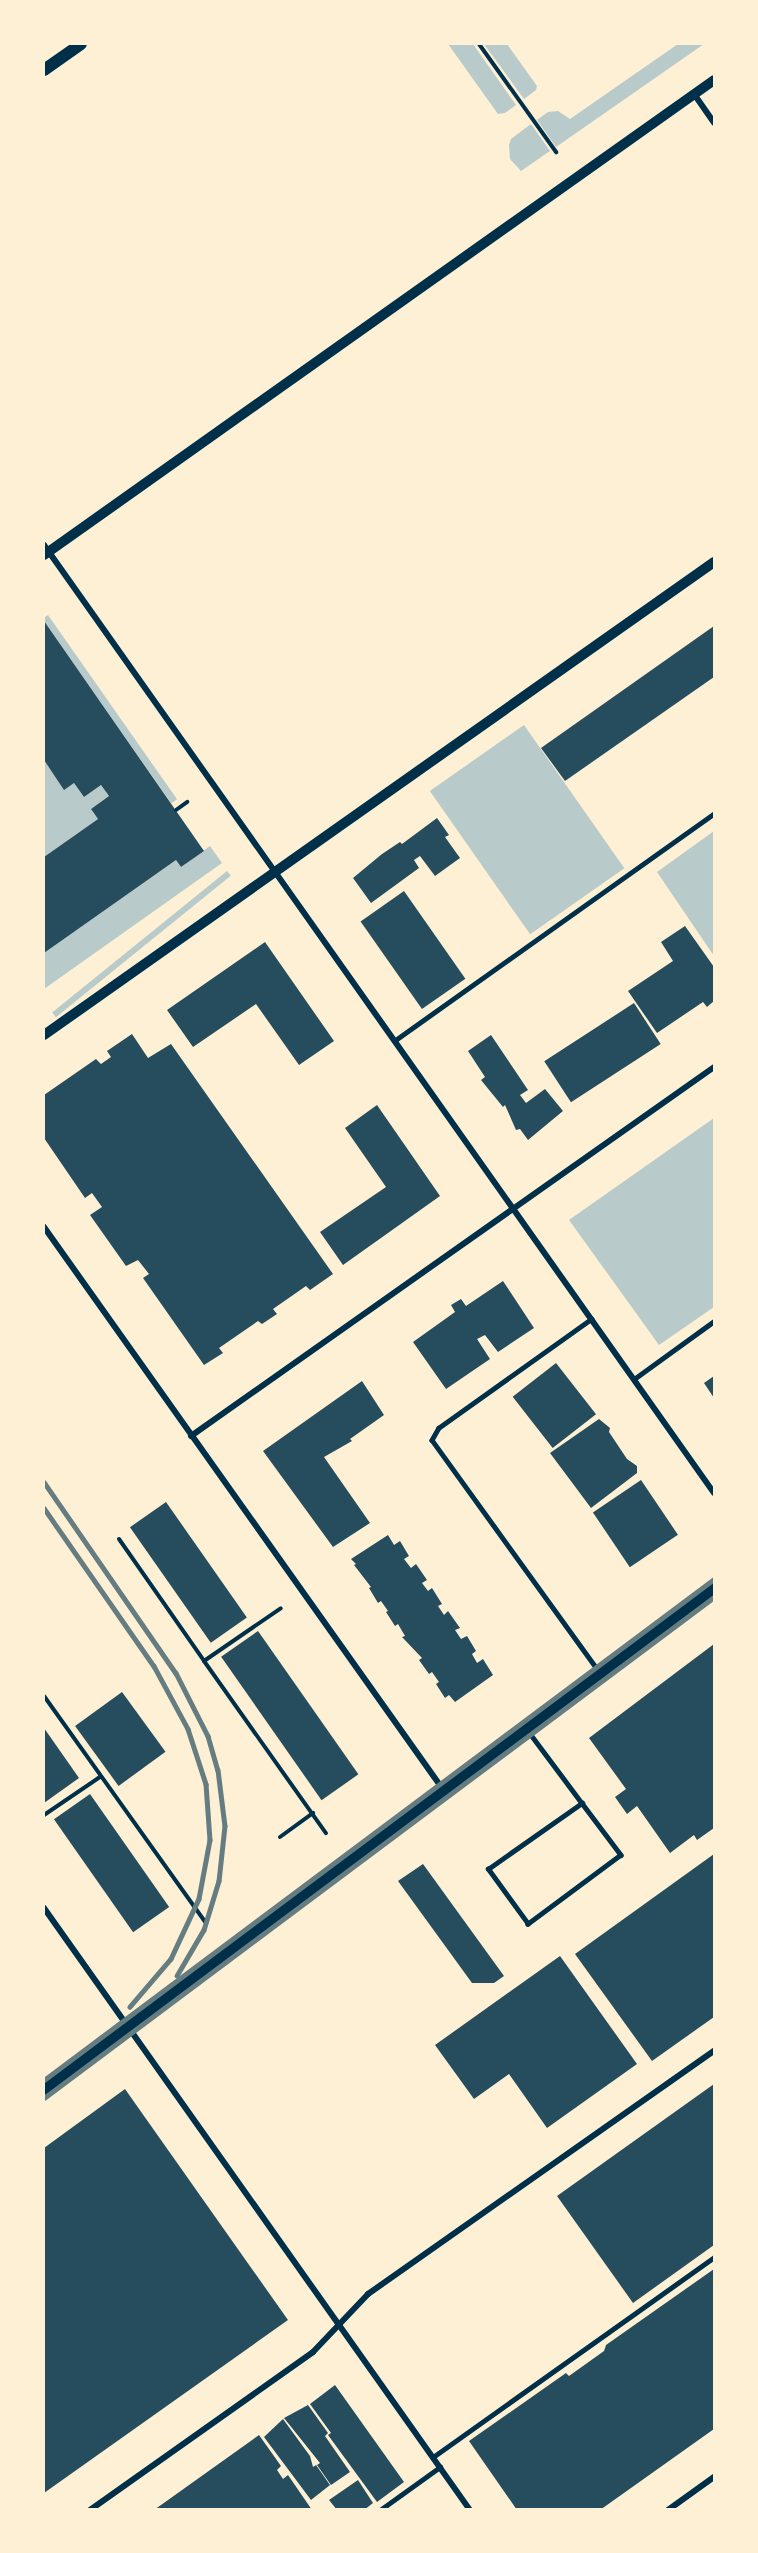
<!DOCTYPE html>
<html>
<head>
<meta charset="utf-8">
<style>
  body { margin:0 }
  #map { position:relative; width:758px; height:2553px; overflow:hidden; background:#fdf0d5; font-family:"Exo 2",sans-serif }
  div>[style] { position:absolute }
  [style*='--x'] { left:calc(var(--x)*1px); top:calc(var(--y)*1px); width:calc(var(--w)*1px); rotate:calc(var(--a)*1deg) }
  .green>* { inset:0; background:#b9caca; transform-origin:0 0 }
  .building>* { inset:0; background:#264d5e; transform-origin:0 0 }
  .path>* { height:4px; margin:-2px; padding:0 2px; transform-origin:2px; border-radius:2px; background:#003049 }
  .service>* { height:4.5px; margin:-2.25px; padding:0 2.25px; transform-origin:2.25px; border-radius:2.25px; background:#003049 }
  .minor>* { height:6px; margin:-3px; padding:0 3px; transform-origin:3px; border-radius:3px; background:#003049 }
  .tertiary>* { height:10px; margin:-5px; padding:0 5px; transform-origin:5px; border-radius:5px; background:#003049 }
  .secondary>* { height:12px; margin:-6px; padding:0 6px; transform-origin:6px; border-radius:6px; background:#003049 }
  .rail>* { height:4.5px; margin:-2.25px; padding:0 2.25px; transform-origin:2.25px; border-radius:2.25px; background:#657d81 }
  span { translate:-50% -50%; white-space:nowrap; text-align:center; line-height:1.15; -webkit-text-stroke:6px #fdf0d5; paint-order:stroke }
  .frame { position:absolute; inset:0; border:45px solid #fdf0d5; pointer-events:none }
</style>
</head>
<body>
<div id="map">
  <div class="green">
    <div style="clip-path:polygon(448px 44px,473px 44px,516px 105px,505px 113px,498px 114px)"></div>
    <div style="clip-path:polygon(484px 44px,507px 44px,537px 86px,536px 90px,524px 99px)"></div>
    <div style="clip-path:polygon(678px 44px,704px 44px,556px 147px,537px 120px,548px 112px,558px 111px,570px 119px)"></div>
    <div style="clip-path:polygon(531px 124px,550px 151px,521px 171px,510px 159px,509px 145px,511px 139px)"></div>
    <div style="left:48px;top:615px;width:225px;height:7px;rotate:55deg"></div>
    <div style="left:524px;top:725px;width:175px;height:115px;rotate:55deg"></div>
    <div style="clip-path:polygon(44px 760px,64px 789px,74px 783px,84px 797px,101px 785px,109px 796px,91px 809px,98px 819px,44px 857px)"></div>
    <div style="clip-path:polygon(714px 831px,714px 956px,657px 872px)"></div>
    <div style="clip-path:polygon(210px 846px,222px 863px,44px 989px,44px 953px,176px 860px,181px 867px)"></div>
    <div style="left:227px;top:871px;width:6px;height:225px;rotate:51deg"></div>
    <div style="clip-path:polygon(714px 1118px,714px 1307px,659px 1345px,569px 1220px)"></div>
  </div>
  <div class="building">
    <div style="clip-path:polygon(44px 621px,204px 851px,181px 867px,176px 860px,44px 953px,44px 857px,98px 819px,91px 809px,109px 796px,101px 785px,84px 797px,74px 783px,64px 790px,44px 760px)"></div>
    <div style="clip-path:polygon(714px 626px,714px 677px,565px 781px,541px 748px)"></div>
    <div style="clip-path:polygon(437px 818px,449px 835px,445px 837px,460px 858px,435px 876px,420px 856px,414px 860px,419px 868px,371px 903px,353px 878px,382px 854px,400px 842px,402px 844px)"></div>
    <div style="left:404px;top:891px;width:107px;height:53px;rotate:55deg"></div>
    <div style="clip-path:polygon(685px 926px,714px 967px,714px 1001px,707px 1007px,703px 1002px,657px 1033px,628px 991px,673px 961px,661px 942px)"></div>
    <div style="clip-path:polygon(265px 942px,334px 1041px,299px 1065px,256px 1004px,193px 1047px,167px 1010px)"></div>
    <div style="left:634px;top:1003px;width:49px;height:107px;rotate:57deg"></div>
    <div style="clip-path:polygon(132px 1034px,148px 1058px,171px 1044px,333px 1274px,310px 1290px,306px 1286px,273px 1309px,277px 1314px,262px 1324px,258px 1321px,219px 1348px,223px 1353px,204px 1365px,143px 1278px,149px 1274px,138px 1260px,126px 1266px,90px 1215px,102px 1207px,92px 1193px,85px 1198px,44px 1138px,44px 1095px,96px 1059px,101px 1064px,111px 1057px,107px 1051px)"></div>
    <div style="clip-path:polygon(491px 1035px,528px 1090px,520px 1095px,526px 1103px,545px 1089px,563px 1111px,528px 1140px,520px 1129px,516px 1130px,505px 1105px,503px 1107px,481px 1080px,485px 1077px,468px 1051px)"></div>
    <div style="clip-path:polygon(377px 1105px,440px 1196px,343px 1265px,320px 1232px,386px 1187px,345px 1128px)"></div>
    <div style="clip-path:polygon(503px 1281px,534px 1328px,498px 1352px,485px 1335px,477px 1339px,490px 1359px,446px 1389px,413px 1342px,455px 1312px,451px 1305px,461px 1299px,466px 1306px)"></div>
    <div style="left:556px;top:1363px;width:65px;height:55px;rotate:52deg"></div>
    <div style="clip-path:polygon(714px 1376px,714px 1398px,704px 1383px)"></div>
    <div style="clip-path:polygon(362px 1381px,384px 1415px,350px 1439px,352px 1441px,324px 1457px,370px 1523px,333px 1547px,263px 1451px)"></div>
    <div style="clip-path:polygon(599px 1419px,610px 1428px,609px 1432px,627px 1459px,637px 1466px,637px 1473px,591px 1508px,550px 1453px)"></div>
    <div style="left:641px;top:1480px;width:66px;height:58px;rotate:56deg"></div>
    <div style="left:166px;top:1502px;width:141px;height:44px;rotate:55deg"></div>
    <div style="clip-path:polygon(388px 1535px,394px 1545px,400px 1541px,409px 1556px,404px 1559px,411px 1568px,416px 1564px,427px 1580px,422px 1583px,428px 1591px,432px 1588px,442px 1604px,438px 1606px,444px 1615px,448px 1611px,460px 1628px,455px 1630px,461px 1639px,467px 1636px,476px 1651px,472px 1654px,477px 1663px,483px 1659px,493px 1675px,455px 1702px,449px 1695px,445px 1698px,436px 1684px,439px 1682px,432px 1672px,429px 1674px,419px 1660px,422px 1658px,402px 1637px,405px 1636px,398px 1624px,395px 1626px,386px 1612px,388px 1611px,381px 1601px,378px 1603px,369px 1588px,371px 1587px,354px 1565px,356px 1564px,351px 1559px)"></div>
    <div style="left:258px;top:1631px;width:175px;height:45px;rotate:55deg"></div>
    <div style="clip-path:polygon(714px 1644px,714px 1828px,697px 1840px,694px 1835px,670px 1853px,637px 1806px,627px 1814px,615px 1797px,626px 1789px,589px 1738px)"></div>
    <div style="left:122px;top:1692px;width:74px;height:58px;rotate:54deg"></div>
    <div style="clip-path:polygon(44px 1728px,79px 1778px,44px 1803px)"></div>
    <div style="left:90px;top:1794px;width:138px;height:44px;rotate:55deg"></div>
    <div style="clip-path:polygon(714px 1854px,714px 2017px,652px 2061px,575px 1954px)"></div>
    <div style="clip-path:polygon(423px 1864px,504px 1976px,494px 1983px,472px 1983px,398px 1881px)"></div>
    <div style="clip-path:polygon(560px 1956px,637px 2064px,547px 2128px,509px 2074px,474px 2099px,435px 2045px)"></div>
    <div style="clip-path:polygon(714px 2084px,714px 2245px,633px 2303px,557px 2196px)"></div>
    <div style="clip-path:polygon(125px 2089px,288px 2320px,44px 2493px,44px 2148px)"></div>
    <div style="clip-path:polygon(714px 2269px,714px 2429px,600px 2510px,517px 2510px,469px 2441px,566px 2373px,569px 2376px,604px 2351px,606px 2345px)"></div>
    <div style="clip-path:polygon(335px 2385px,404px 2482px,377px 2502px,328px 2435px,331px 2433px,310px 2404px)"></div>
    <div style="clip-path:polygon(308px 2405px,328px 2433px,325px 2436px,350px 2472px,331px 2485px,317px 2465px,320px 2463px,284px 2418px)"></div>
    <div style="clip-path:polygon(283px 2419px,310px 2456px,313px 2467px,316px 2465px,330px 2485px,311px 2500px,264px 2437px)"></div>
    <div style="clip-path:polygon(259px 2435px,281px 2466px,277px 2470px,283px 2479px,288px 2475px,312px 2510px,154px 2510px)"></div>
    <div style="clip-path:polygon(358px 2480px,373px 2503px,364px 2510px,337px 2510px,329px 2500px)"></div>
  </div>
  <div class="path">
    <div style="--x:479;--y:44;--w:133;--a:54.5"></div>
    <div style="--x:176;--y:810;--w:14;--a:-36"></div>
    <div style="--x:119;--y:1539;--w:149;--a:55.1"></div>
    <div style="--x:204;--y:1661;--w:93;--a:-34.5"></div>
    <div style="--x:204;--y:1661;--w:211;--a:54.7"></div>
    <div style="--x:44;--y:1696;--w:277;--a:54.5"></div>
    <div style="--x:44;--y:1815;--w:68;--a:-34.2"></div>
    <div style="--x:280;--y:1837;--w:41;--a:-36"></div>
  </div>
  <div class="service">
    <div style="--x:394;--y:1041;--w:392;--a:-35.4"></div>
    <div style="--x:592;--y:1319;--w:188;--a:144.5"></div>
    <div style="--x:439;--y:1428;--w:14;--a:120"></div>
    <div style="--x:432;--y:1440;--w:287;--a:54.2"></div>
    <div style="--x:634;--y:1379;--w:99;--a:-35.9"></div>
    <div style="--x:526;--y:1728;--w:94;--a:53.3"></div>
    <div style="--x:582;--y:1803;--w:65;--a:53.1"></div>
    <div style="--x:621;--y:1855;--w:116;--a:143.4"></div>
    <div style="--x:528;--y:1924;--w:68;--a:-126"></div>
    <div style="--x:488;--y:1869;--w:115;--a:-35.1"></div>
    <div style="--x:433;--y:2457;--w:345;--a:-35.4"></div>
    <div style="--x:380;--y:2510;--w:74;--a:-35.6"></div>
  </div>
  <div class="minor">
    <div style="--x:694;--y:94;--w:35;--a:55"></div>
    <div style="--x:44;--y:545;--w:1161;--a:54.75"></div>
    <div style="--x:44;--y:1227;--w:691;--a:54.65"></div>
    <div style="--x:191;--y:1436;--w:640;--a:-35.2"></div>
    <div style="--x:44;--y:1908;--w:737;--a:54.72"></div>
    <div style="--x:90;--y:2510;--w:273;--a:-35.3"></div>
    <div style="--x:313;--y:2352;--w:80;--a:-46.5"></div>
    <div style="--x:368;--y:2294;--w:423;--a:-35.1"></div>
    <div style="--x:668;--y:2510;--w:57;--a:-35.7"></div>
  </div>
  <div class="tertiary">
    <div style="--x:44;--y:555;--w:821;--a:-35.33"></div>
    <div style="--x:44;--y:1035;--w:820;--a:-35.22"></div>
  </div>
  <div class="secondary">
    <div style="--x:44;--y:70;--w:45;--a:-35.1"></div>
    <div style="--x:44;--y:2089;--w:837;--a:-36.79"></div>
  </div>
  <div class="rail">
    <div style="--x:44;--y:1482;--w:232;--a:55.4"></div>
    <div style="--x:176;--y:1673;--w:71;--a:63.1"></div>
    <div style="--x:208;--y:1736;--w:35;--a:74"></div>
    <div style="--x:218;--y:1770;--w:56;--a:82.9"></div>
    <div style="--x:225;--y:1826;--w:55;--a:96.2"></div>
    <div style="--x:219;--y:1881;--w:51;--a:107"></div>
    <div style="--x:204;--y:1930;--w:53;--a:120.4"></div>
    <div style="--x:44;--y:1508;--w:193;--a:55.2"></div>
    <div style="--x:154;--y:1666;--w:72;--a:61.6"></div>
    <div style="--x:188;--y:1729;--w:58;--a:71.9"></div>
    <div style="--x:206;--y:1784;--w:56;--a:85.9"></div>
    <div style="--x:210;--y:1840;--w:60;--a:100.6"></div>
    <div style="--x:199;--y:1899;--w:66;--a:115"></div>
    <div style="--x:171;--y:1959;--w:63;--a:130.5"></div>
    <div style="--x:44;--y:2080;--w:837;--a:-36.79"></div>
    <div style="--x:44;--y:2098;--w:837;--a:-36.79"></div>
  </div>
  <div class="frame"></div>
</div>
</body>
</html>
